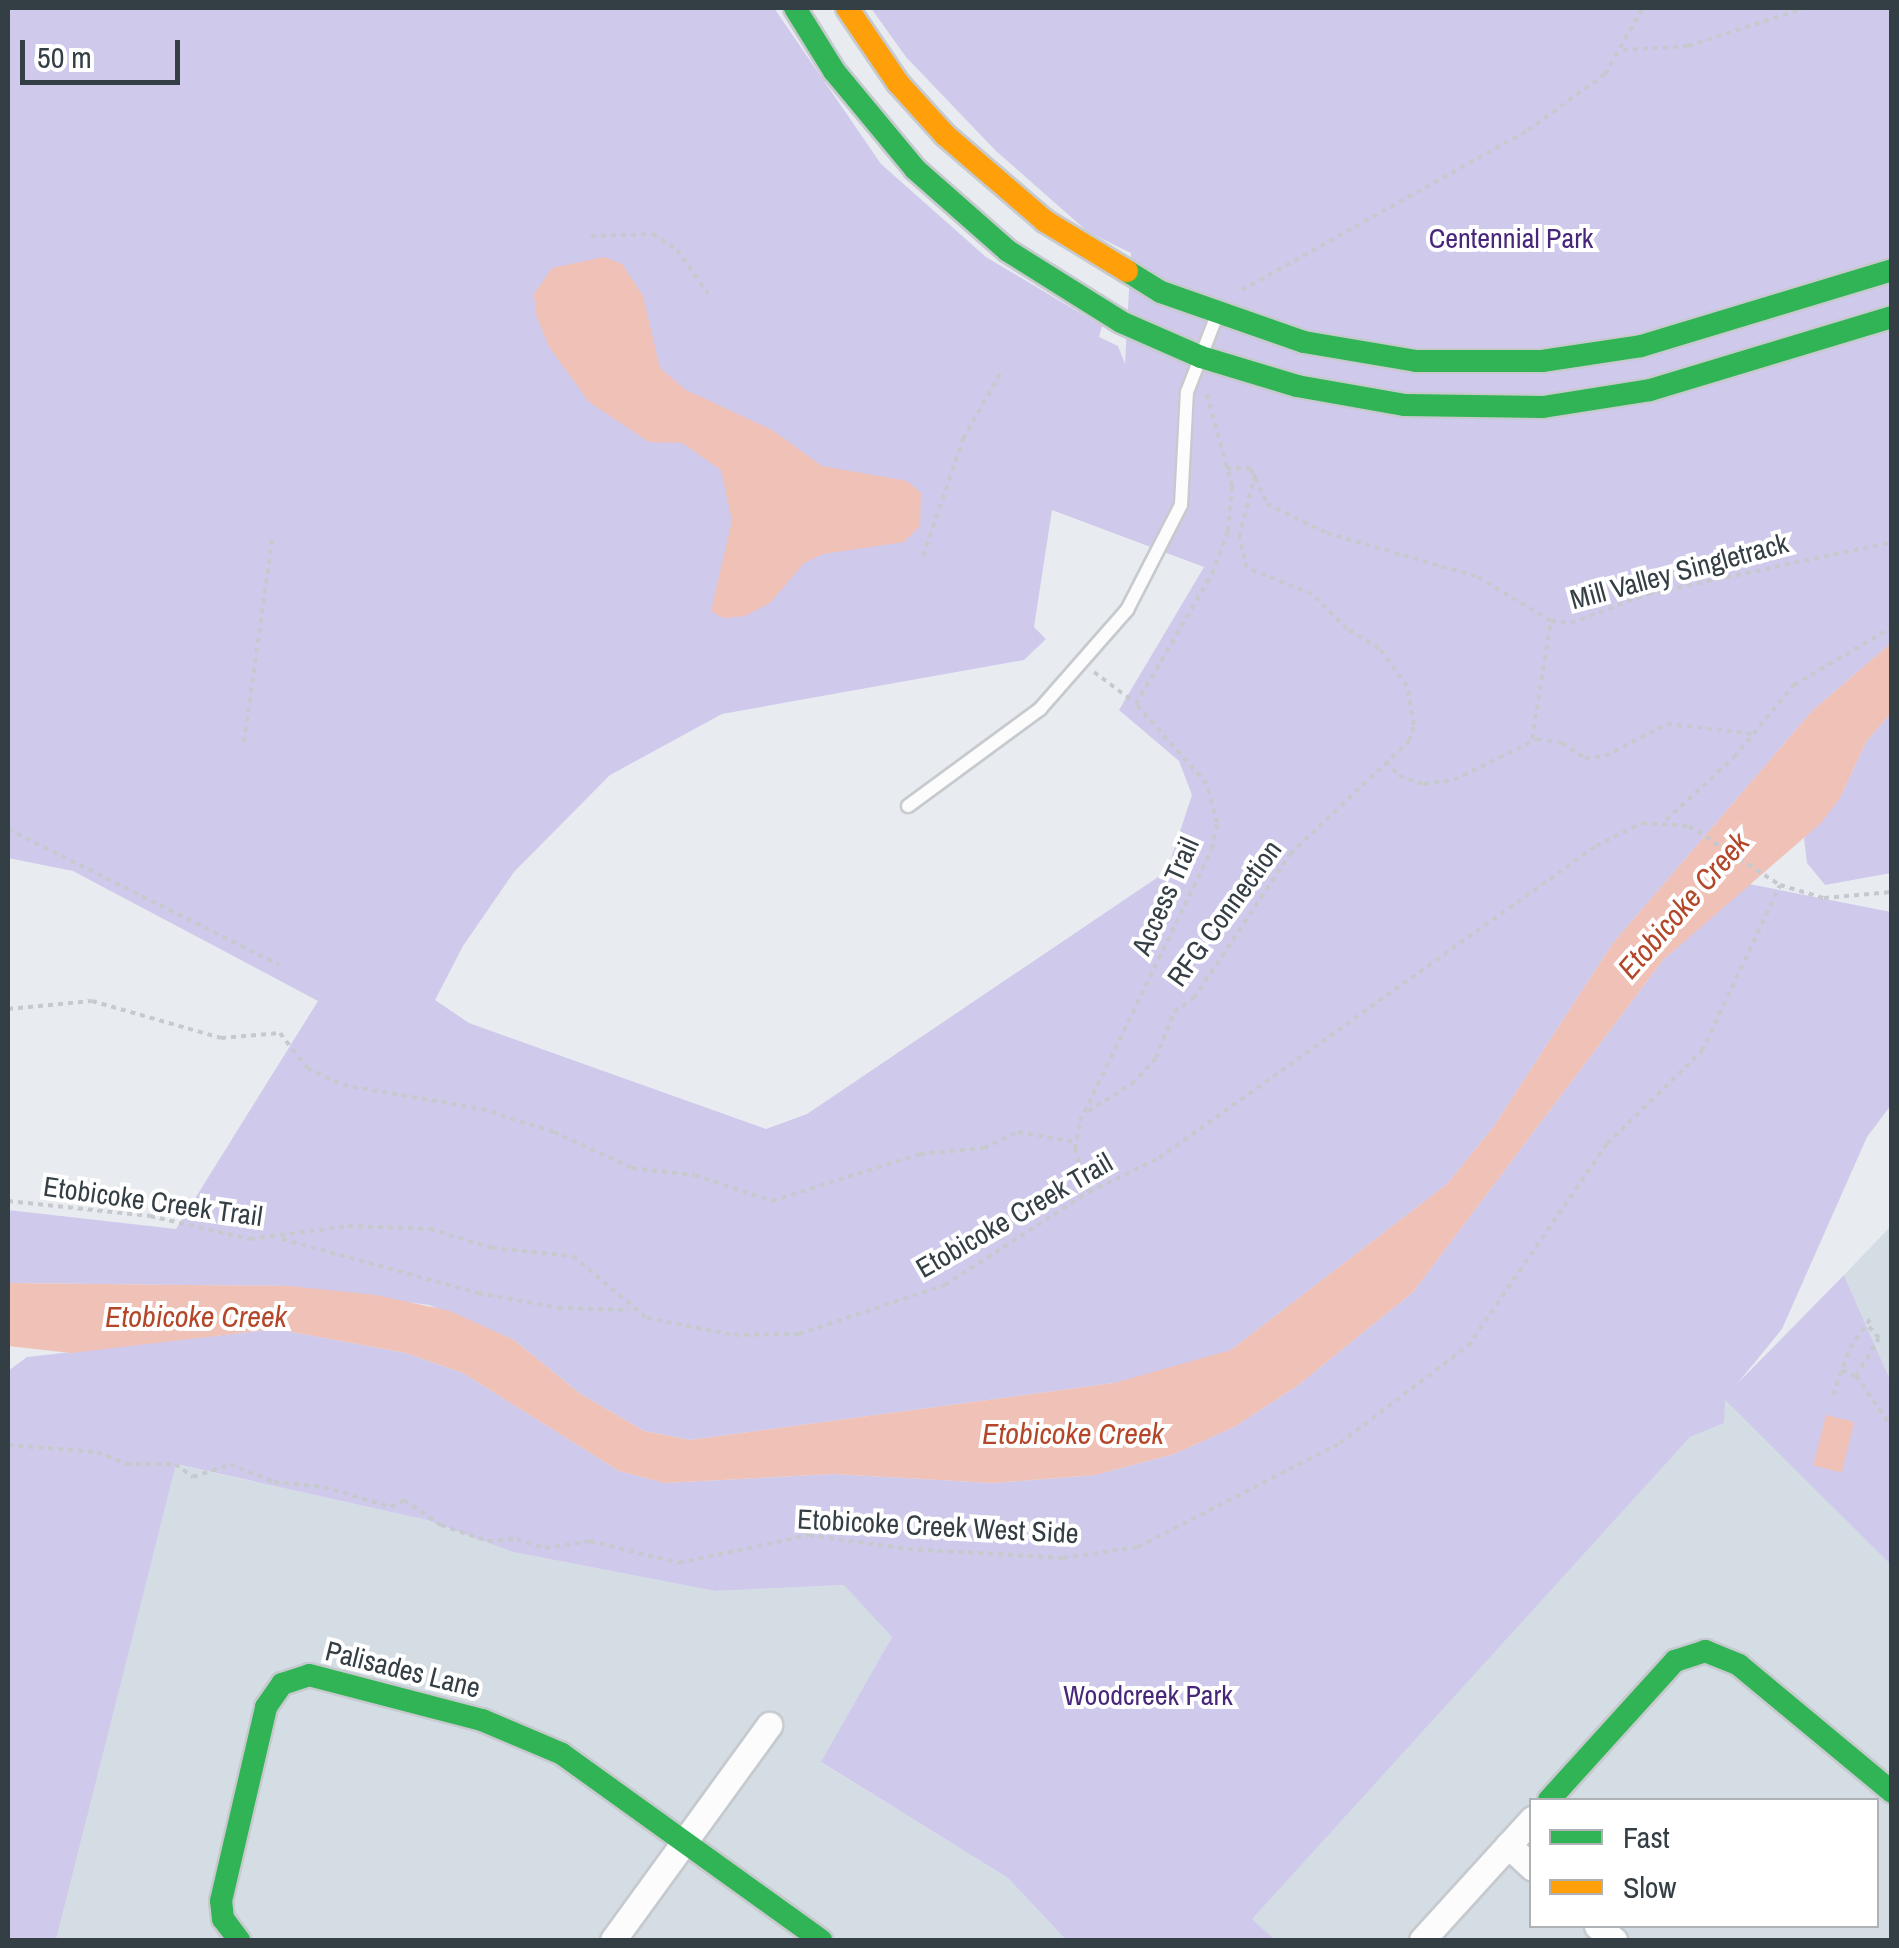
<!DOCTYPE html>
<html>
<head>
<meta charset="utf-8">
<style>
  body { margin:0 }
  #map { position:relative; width:1899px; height:1948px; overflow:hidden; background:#e8ecf0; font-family:"Archivo Narrow",sans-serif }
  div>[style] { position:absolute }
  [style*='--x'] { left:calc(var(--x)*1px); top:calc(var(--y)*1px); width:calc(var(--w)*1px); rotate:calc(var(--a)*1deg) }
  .residential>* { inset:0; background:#d5dde4 }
  .green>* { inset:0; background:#cfc9ec }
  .water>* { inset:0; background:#efc1b7; transform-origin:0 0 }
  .path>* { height:4px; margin-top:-2px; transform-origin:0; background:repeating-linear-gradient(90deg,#c6cace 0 5px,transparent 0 10px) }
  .roads { filter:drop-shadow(2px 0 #c6cace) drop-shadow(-2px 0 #c6cace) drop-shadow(0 2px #c6cace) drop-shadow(0 -2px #c6cace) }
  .lane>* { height:12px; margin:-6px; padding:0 6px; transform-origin:6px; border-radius:6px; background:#fcfcfd }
  .street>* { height:25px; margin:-12.5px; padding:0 12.5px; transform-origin:12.5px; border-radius:12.5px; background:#fcfcfd }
  .fast>* { height:22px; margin:-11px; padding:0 11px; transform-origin:11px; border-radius:11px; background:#30b455 }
  .slow>* { height:22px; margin:-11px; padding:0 11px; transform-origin:11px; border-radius:11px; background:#ff9f0a }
  span { translate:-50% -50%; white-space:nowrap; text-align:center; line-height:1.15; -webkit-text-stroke:8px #fff; paint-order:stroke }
  .park-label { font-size:28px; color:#482679 }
  .street-label { font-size:28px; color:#343e45 }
  .water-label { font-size:30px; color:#b4472a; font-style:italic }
  .frame { position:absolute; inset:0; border:10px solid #343e45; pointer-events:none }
  .legend { position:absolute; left:1529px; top:1798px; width:350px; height:130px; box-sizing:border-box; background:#fff; border:2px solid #aeb2b5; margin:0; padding:12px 18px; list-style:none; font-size:30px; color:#343e45 }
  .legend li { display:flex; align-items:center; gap:20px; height:50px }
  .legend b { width:50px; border:2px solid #aeb2b5 }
  .scale { position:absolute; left:20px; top:40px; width:160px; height:45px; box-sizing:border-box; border:5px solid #343e45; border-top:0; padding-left:12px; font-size:30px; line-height:35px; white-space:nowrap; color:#343e45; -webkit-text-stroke:8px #fff; paint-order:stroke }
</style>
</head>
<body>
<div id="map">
  <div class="residential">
    <div style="clip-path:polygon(1891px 1226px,1891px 1382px,1844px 1275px)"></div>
    <div style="clip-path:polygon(evenodd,1724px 1399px,1891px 1565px,1891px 1940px,1275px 1940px,1251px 1919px,1724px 1399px,1532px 1800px,1876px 1800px,1876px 1926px,1532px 1926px,1532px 1800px)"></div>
    <div style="clip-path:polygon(175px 1464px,427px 1520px,513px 1552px,715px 1591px,846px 1585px,892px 1637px,822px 1763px,1008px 1878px,1066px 1940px,56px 1940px)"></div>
  </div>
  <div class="green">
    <div style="clip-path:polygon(evenodd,8px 8px,774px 8px,881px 164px,986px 257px,1102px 326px,1099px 337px,1118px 346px,1125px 364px,1131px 253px,1088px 232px,996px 151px,906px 57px,871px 8px,1891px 8px,1891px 643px,1812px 711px,1613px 943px,1494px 1126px,1447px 1184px,1231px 1350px,1179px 1368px,1114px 1383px,690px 1440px,644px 1431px,579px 1393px,514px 1340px,429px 1305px,290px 1286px,8px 1283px,8px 1210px,176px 1229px,318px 1001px,73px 871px,8px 858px,8px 8px,1052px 510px,1204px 567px,1119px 710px,1179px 761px,1192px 795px,1167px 871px,807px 1114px,766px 1129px,469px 1023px,435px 1000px,463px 946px,514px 872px,610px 775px,722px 714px,1024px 660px,1046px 639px,1034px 627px,1052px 510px)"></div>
    <div style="clip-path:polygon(1891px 713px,1891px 873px,1825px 885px,1807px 863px,1804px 838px,1840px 798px,1866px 742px)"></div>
    <div style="clip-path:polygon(1749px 884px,1891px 912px,1891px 1105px,1867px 1137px,1782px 1329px,1737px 1384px,1844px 1275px,1891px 1382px,1891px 1565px,1725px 1400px,1724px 1423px,1690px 1437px,1252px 1919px,1275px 1940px,1066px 1940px,1008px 1878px,821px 1762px,892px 1637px,844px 1585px,715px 1591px,513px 1552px,427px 1520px,176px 1464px,56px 1940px,8px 1940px,8px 1371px,27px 1357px,276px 1329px,406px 1353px,463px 1373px,619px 1471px,665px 1483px,833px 1474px,993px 1483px,1095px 1475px,1174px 1454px,1234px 1427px,1297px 1386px,1413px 1292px,1663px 960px)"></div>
  </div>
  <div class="water">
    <div style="clip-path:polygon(604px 257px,622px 264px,643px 296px,660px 368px,686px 390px,772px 430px,822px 466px,907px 481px,921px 493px,920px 526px,904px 542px,823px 554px,804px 563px,770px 603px,745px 616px,723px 618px,711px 611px,732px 521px,721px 470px,682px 443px,649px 442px,589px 402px,549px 347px,536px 315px,534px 294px,552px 268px)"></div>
    <div style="clip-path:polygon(1891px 643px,1891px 713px,1866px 742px,1840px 798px,1821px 823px,1663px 960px,1413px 1292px,1297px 1386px,1234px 1427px,1174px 1454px,1095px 1475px,993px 1483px,833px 1474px,665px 1483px,619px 1471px,463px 1373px,406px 1353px,276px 1329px,71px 1353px,8px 1346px,8px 1283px,290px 1286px,376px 1295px,450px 1311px,514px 1340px,579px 1393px,644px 1431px,690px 1440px,1114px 1383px,1231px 1350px,1447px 1184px,1494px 1126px,1613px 943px,1812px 711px)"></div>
    <div style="left:1826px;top:1415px;width:29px;height:52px;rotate:14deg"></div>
  </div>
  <div class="path">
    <div style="--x:1623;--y:50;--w:65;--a:-3.5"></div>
    <div style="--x:1688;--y:46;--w:123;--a:-18"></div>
    <div style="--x:591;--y:236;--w:62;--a:-1.8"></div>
    <div style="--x:653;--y:234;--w:29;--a:34"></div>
    <div style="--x:677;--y:250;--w:54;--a:54.8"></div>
    <div style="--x:1242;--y:290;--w:328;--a:-29.2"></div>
    <div style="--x:1528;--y:130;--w:95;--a:-36"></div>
    <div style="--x:1605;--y:74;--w:76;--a:-60.1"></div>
    <div style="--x:1226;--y:468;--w:25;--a:2"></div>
    <div style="--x:1251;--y:469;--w:38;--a:65"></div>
    <div style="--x:1267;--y:504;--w:67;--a:25.8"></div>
    <div style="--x:1327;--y:533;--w:157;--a:16.2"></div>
    <div style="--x:1478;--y:577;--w:85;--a:31.1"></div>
    <div style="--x:1551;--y:621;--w:20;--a:6"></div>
    <div style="--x:1571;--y:623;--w:82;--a:-20.6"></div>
    <div style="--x:1648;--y:594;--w:249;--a:-12"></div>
    <div style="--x:923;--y:556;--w:124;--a:-71.1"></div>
    <div style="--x:963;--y:439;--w:77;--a:-60.4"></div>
    <div style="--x:1094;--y:672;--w:50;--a:36.9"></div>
    <div style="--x:1532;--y:739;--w:120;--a:-80.9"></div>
    <div style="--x:244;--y:742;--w:205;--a:-82.1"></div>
    <div style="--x:1386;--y:761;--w:20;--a:49"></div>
    <div style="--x:1399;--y:776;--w:26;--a:18"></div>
    <div style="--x:1424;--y:784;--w:30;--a:-8"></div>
    <div style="--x:1454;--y:780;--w:93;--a:-26.3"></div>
    <div style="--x:1537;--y:739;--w:25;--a:9"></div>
    <div style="--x:1562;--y:743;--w:27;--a:33"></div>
    <div style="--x:1585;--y:758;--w:20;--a:-6"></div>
    <div style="--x:1605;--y:756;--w:70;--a:-27.3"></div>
    <div style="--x:1667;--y:724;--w:88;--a:6.6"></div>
    <div style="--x:1666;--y:820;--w:93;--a:-42.8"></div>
    <div style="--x:1734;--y:757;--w:94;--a:-50.2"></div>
    <div style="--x:1794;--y:685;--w:114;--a:-30.6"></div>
    <div style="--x:8;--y:829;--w:303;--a:26.6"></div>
    <div style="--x:8;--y:1009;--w:84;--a:-5.4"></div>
    <div style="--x:92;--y:1001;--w:134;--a:16"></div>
    <div style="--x:221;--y:1038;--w:59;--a:-4.8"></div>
    <div style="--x:280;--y:1033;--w:44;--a:52.4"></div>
    <div style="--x:307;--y:1068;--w:40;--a:25"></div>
    <div style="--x:343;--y:1085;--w:141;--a:9.8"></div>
    <div style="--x:482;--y:1109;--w:76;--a:17.7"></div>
    <div style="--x:554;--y:1132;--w:86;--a:24.8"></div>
    <div style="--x:632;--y:1168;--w:63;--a:6.3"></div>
    <div style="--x:695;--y:1175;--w:81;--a:18.7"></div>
    <div style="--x:772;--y:1201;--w:155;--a:-17.6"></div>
    <div style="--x:920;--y:1154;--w:64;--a:-5.4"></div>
    <div style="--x:984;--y:1148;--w:38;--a:-25"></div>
    <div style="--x:1018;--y:1132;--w:59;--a:9.8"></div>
    <div style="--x:1088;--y:1111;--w:52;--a:-31.5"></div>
    <div style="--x:1132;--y:1084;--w:35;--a:-47"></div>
    <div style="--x:1156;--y:1058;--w:49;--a:-68.6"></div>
    <div style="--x:1174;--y:1012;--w:24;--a:-35"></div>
    <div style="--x:1194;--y:998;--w:173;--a:-56.3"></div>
    <div style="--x:1290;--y:854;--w:164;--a:-43.5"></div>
    <div style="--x:1409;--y:741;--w:17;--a:-73"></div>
    <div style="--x:1414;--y:725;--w:40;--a:-100"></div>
    <div style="--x:1407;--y:686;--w:47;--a:-126.4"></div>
    <div style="--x:1379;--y:648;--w:37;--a:-149"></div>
    <div style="--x:1347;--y:629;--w:49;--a:-135"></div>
    <div style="--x:1312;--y:594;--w:70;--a:-158.2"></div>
    <div style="--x:1247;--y:568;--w:32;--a:-104"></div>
    <div style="--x:1239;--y:537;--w:65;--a:-75.7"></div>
    <div style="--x:1088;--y:1191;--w:44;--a:-107.2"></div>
    <div style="--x:1075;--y:1149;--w:28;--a:-80"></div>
    <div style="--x:1080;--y:1121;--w:302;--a:-64.1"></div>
    <div style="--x:1212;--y:849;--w:26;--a:-79"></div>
    <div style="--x:1217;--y:823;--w:40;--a:-104.4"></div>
    <div style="--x:1207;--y:784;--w:107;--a:-131.6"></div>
    <div style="--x:1136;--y:704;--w:151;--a:-59.7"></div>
    <div style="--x:1212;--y:574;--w:46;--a:-69.6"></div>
    <div style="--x:1228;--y:531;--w:45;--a:-84.9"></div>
    <div style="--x:1232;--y:486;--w:98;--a:-105.3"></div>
    <div style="--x:8;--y:1201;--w:143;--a:6"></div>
    <div style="--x:150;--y:1216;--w:103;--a:13"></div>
    <div style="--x:250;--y:1239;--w:99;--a:-7.6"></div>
    <div style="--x:348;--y:1226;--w:82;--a:2.1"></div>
    <div style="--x:430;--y:1229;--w:65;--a:17"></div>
    <div style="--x:492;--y:1248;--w:81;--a:5.6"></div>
    <div style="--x:573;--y:1256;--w:97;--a:40"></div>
    <div style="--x:647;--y:1318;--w:89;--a:11.1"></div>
    <div style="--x:734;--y:1335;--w:65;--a:-0.9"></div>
    <div style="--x:799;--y:1334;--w:154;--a:-18.6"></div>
    <div style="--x:945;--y:1285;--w:171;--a:-32.9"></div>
    <div style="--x:1089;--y:1192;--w:78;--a:-25.9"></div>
    <div style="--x:1159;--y:1158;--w:537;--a:-35.53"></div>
    <div style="--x:1596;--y:846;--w:51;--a:-26.6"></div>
    <div style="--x:1642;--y:823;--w:47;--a:3.7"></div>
    <div style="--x:1689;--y:826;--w:108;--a:33"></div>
    <div style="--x:1780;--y:885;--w:46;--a:16.5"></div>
    <div style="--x:1824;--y:898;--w:68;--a:-5"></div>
    <div style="--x:282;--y:1239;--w:203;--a:15.4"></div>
    <div style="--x:478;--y:1293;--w:81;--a:10.6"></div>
    <div style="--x:558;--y:1308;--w:71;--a:1.6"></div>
    <div style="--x:1842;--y:1370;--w:15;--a:23"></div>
    <div style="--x:1856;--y:1376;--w:62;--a:54.8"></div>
    <div style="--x:1856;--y:1376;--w:44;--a:-58.8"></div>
    <div style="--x:1879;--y:1338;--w:20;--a:-131"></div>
    <div style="--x:1833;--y:1395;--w:50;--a:-70.1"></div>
    <div style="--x:1850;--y:1348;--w:40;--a:-55.1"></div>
    <div style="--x:8;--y:1445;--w:89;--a:4.5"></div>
    <div style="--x:97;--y:1452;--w:31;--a:22"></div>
    <div style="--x:126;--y:1464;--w:49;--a:0"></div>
    <div style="--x:175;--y:1464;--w:22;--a:36"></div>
    <div style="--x:193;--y:1477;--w:39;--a:-19"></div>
    <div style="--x:230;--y:1464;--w:48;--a:22.2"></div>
    <div style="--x:274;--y:1482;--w:50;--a:5.7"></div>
    <div style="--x:324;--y:1487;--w:70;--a:16.6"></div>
    <div style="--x:391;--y:1507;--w:15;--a:-28"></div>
    <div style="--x:404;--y:1500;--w:45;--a:34"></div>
    <div style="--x:441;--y:1525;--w:50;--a:18.8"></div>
    <div style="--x:488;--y:1541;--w:29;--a:-4"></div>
    <div style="--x:517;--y:1539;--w:29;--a:18"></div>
    <div style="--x:545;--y:1548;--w:46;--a:-8.8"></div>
    <div style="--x:590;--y:1541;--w:92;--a:13.9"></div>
    <div style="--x:679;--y:1563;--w:133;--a:-12.2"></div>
    <div style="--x:809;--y:1535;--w:100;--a:8"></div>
    <div style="--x:908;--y:1549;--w:155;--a:3.3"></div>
    <div style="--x:1063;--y:1558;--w:76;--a:-8.3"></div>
    <div style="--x:1138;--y:1547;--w:227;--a:-27.2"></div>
    <div style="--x:1340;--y:1443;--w:161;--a:-37.2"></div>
    <div style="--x:1468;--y:1346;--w:245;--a:-55.5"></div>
    <div style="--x:1607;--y:1144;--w:133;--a:-44.4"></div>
    <div style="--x:1702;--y:1051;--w:183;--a:-64.8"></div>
  </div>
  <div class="roads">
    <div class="lane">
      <div style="--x:908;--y:806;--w:164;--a:-36.3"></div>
      <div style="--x:1040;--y:709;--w:132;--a:-48.7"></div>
      <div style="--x:1127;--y:610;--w:118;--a:-62.8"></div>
      <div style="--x:1181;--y:505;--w:113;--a:-87"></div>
      <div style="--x:1187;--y:392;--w:83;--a:-68.7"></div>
    </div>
    <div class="street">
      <div style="--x:1508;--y:1845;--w:33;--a:43"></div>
      <div style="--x:1597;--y:1926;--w:22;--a:39"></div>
      <div style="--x:613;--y:1940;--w:266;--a:-54"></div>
      <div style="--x:1422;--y:1940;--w:164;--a:-47.7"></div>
    </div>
    <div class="fast">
      <div style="--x:795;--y:8;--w:74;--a:58.2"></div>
      <div style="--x:834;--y:71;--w:127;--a:50.4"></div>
      <div style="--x:915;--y:169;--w:124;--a:41.4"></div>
      <div style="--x:1008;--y:251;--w:133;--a:32.1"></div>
      <div style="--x:1121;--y:322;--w:87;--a:23.6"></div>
      <div style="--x:1201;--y:357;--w:100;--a:16.8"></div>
      <div style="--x:1297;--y:386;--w:110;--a:10"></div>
      <div style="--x:1405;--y:405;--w:138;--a:0.8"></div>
      <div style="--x:1543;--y:407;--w:108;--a:-9"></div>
      <div style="--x:1650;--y:390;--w:253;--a:-16.8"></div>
      <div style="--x:1127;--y:271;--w:40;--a:32"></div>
      <div style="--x:1161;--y:292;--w:151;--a:19.3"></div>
      <div style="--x:1304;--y:342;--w:114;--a:9.6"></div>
      <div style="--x:1416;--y:361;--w:126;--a:0"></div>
      <div style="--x:1542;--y:361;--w:100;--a:-8.6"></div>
      <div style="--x:1641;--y:346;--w:262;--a:-16.8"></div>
      <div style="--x:1549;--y:1800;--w:188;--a:-47.8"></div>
      <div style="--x:1675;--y:1661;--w:32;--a:-18"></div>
      <div style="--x:1705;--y:1651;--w:37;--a:22"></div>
      <div style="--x:1739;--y:1665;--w:199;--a:39.7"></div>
      <div style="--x:239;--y:1940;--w:26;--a:-127"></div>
      <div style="--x:223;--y:1919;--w:18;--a:-96"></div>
      <div style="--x:221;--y:1901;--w:199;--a:-76.9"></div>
      <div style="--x:266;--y:1707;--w:28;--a:-55"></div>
      <div style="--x:282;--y:1684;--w:28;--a:-18"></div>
      <div style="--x:309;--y:1675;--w:179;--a:14.6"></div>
      <div style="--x:482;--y:1720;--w:87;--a:23"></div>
      <div style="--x:562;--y:1754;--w:319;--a:35.7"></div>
    </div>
    <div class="slow">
      <div style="--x:847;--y:8;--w:91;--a:55.8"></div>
      <div style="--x:898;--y:83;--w:70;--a:47.9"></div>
      <div style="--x:945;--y:135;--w:132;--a:40.7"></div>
      <div style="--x:1045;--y:221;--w:96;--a:31.4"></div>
    </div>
  </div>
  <div class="park-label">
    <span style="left:1511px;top:238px">Centennial Park</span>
    <span style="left:1148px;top:1695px">Woodcreek Park</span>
  </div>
  <div class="street-label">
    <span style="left:1679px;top:571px;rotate:-15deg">Mill Valley Singletrack</span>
    <span style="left:1165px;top:896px;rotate:-66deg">Access Trail</span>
    <span style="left:1224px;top:913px;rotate:-54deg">RFG Connection</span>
    <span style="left:153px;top:1201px;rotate:8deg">Etobicoke Creek Trail</span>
    <span style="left:1014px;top:1215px;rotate:-30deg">Etobicoke Creek Trail</span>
    <span style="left:938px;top:1526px;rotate:3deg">Etobicoke Creek West Side</span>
    <span style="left:403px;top:1669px;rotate:14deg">Palisades Lane</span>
  </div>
  <div class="water-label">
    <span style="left:1683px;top:905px;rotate:-49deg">Etobicoke Creek</span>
    <span style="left:196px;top:1316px">Etobicoke Creek</span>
    <span style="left:1073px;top:1433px">Etobicoke Creek</span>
  </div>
  <div class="frame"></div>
  <ul class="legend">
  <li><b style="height:12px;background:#30b455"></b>Fast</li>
  <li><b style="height:12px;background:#ff9f0a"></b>Slow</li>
  </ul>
  <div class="scale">50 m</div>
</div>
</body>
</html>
